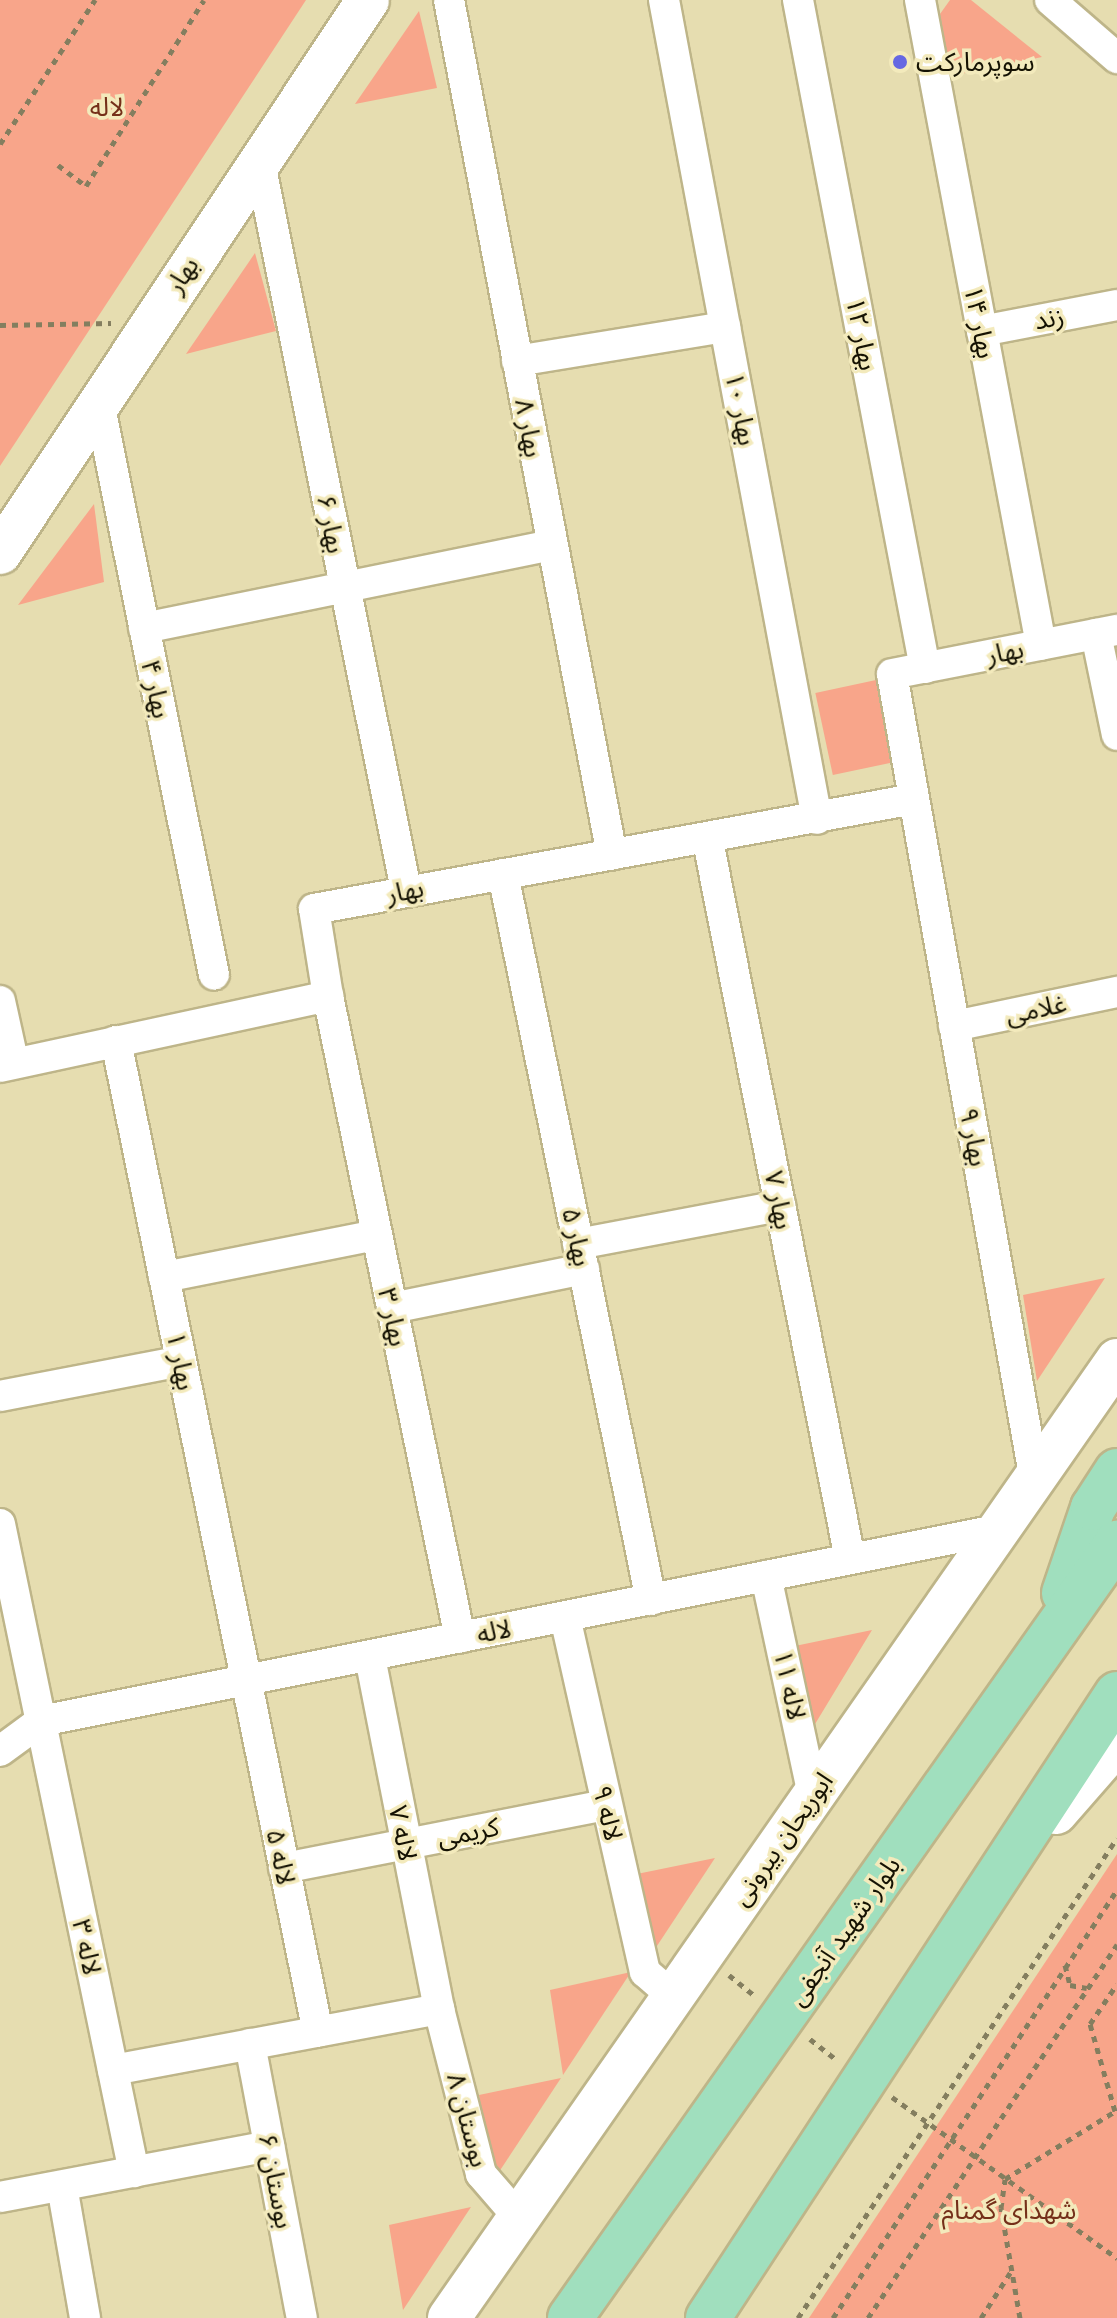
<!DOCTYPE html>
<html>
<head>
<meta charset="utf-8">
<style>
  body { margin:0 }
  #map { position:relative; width:1117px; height:2318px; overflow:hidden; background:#e6ddb0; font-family:"Open Sans","Noto Sans Arabic",sans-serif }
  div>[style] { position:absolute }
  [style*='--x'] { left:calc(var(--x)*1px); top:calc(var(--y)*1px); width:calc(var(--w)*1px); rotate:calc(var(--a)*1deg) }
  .green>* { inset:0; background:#f8a58a; transform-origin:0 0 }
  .path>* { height:5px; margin-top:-2.5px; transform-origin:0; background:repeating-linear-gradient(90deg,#847e5f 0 6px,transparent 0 12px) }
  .roads { filter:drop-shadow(2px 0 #beb589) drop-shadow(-2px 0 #beb589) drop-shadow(0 2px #beb589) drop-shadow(0 -2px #beb589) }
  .street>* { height:30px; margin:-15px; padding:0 15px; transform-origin:15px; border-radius:15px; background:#fff }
  .secondary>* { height:42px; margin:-21px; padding:0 21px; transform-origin:21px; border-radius:21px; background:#fff }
  .primary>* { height:44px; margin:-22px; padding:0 22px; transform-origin:22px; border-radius:22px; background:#a0dfbe }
  .dots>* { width:22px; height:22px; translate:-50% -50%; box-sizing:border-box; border:4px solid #f3eabc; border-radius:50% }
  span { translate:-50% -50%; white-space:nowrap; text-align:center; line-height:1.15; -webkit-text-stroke:7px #f3eabc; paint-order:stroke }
  .poi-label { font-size:26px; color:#151203 }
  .left { translate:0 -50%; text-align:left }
  .park-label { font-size:26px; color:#75301a }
  .street-label { font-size:26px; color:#151203 }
</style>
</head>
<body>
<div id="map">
  <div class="green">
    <div style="clip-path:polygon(0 0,306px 0,0 466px)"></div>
    <div style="clip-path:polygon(950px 0,971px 0,1042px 57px,951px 76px,940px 14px)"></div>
    <div style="clip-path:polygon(419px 11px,437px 88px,355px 104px)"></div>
    <div style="clip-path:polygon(255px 253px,276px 331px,186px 354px)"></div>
    <div style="clip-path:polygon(94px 504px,104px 582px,18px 605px)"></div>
    <div style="left:876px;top:680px;width:84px;height:62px;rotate:78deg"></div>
    <div style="clip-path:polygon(1105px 1278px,1037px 1381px,1023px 1295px)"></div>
    <div style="clip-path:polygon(872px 1630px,809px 1734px,790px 1647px)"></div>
    <div style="clip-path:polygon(1117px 1854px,1117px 2318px,809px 2318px)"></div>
    <div style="clip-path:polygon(715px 1858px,651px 1955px,632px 1875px)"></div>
    <div style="clip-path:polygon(631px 1972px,563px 2075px,550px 1990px)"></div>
    <div style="clip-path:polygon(561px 2078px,493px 2181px,479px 2095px)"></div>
    <div style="clip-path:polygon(471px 2207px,403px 2310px,389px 2225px)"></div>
  </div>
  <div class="path">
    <div style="--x:0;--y:144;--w:173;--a:-56.6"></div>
    <div style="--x:58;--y:165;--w:35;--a:37"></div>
    <div style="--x:86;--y:186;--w:220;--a:-57.6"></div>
    <div style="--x:0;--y:325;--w:111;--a:-1"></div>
    <div style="--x:1065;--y:1965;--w:21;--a:76"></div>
    <div style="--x:1070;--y:1985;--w:17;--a:10"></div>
    <div style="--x:729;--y:1975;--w:33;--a:39"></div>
    <div style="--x:810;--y:2039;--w:34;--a:38"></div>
    <div style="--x:892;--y:2097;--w:277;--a:35.6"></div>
    <div style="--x:1115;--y:2111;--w:91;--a:-106"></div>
    <div style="--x:1090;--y:2024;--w:48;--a:-56"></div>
    <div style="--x:798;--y:2318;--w:576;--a:-56.39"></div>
    <div style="--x:833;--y:2318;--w:514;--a:-56.43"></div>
    <div style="--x:868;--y:2318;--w:449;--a:-56.3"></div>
    <div style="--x:981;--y:2318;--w:54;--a:-57.2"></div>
    <div style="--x:1020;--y:2318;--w:112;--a:-99.8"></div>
    <div style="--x:1001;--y:2208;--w:29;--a:-82"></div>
    <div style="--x:1005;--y:2179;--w:132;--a:-31.6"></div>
  </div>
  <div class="roads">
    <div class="street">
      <div style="--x:449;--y:0;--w:870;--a:79.21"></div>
      <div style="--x:664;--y:0;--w:833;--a:79.42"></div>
      <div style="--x:798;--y:0;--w:680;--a:79.24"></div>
      <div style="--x:920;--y:0;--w:656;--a:79.37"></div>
      <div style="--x:1050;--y:0;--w:89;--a:40.9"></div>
      <div style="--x:259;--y:158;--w:747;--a:78.64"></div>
      <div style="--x:982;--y:331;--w:137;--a:-10.9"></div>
      <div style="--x:517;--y:361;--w:211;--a:-9.3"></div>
      <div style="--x:99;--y:402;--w:584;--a:78.65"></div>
      <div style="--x:144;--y:628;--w:415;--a:-11.5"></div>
      <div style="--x:1096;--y:634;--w:103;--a:78.3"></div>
      <div style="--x:708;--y:841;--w:732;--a:78.81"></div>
      <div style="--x:503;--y:874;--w:741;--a:78.48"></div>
      <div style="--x:328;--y:996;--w:655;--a:78.38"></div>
      <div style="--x:0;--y:1001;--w:60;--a:77.6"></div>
      <div style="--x:954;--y:1026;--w:167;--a:-11.8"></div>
      <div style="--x:116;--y:1041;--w:1011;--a:78.48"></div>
      <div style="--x:0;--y:1067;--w:336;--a:-12.2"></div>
      <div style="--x:328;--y:996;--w:88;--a:-99.1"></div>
      <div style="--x:314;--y:909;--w:610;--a:-10.39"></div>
      <div style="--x:578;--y:1244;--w:206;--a:-10.7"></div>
      <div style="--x:164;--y:1277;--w:216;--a:-11.2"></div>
      <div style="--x:392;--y:1308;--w:196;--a:-11.5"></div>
      <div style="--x:0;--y:1396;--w:184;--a:-10.9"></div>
      <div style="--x:1034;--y:1475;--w:813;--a:-100.05"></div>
      <div style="--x:892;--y:674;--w:229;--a:-11.1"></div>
      <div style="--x:0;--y:1524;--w:662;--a:78.32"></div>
      <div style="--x:766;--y:1576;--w:224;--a:77.9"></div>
      <div style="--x:565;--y:1617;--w:364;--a:77.3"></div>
      <div style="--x:645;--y:1972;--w:37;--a:41"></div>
      <div style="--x:370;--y:1657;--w:359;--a:78.9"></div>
      <div style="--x:439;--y:2009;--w:170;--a:75.7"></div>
      <div style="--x:481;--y:2174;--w:60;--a:49.1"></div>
      <div style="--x:0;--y:1751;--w:51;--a:-36.2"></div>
      <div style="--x:41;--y:1721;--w:974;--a:-11.31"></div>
      <div style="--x:284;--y:1868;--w:327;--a:-11.1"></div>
      <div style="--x:250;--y:2044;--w:279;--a:79.3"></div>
      <div style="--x:113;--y:2070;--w:332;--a:-10.6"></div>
      <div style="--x:62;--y:2186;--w:134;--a:80.1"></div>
      <div style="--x:0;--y:2197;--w:274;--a:-10.7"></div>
    </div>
    <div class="secondary">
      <div style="--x:0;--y:553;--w:664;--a:-56.36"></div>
      <div style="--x:1056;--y:1813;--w:93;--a:-48.9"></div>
      <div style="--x:449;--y:2318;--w:1168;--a:-55.11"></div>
    </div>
    <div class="primary">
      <div style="--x:1064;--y:1593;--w:90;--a:-71.2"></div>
      <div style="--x:1093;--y:1508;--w:44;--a:-57"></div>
      <div style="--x:570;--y:2318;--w:949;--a:-54.79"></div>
      <div style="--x:708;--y:2318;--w:746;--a:-56.76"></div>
    </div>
  </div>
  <div class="dots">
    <div style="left:900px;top:62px;background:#6668e2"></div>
  </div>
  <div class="poi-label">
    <span class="left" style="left:916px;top:62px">سوپرمارکت</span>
  </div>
  <div class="park-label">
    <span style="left:107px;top:107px">لاله</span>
    <span style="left:1009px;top:2210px">شهدای گمنام</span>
  </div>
  <div class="street-label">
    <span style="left:182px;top:275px;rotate:-57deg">بهار</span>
    <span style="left:1049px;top:318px;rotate:-11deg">زند</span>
    <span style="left:980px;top:322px;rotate:79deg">بهار ۱۴</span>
    <span style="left:862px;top:334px;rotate:79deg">بهار ۱۲</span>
    <span style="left:741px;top:409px;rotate:79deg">بهار ۱۰</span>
    <span style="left:529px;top:428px;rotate:80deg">بهار ۸</span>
    <span style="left:331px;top:524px;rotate:79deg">بهار ۶</span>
    <span style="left:1005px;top:652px;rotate:-11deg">بهار</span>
    <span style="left:156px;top:689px;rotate:78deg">بهار ۴</span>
    <span style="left:405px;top:891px;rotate:-11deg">بهار</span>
    <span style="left:1036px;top:1009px;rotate:-12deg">غلامی</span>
    <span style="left:974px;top:1137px;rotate:80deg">بهار ۹</span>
    <span style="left:779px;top:1200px;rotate:79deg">بهار ۷</span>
    <span style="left:577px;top:1237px;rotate:78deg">بهار ۵</span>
    <span style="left:393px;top:1317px;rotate:78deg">بهار ۳</span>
    <span style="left:181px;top:1361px;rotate:79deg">بهار ۱</span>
    <span style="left:494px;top:1631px;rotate:-11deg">لاله</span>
    <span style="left:790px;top:1685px;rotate:78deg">لاله ۱۱</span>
    <span style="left:608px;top:1813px;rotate:77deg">لاله ۹</span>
    <span style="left:468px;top:1832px;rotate:-11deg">کریمی</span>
    <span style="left:403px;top:1833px;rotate:79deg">لاله ۷</span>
    <span style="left:782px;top:1839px;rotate:-55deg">ابوریحان بیرونی</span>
    <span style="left:281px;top:1857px;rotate:78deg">لاله ۵</span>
    <span style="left:844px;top:1931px;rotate:-55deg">بلوار شهید آنجفی</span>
    <span style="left:87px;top:1947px;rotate:78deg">لاله ۳</span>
    <span style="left:468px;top:2120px;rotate:75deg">بوستان ۸</span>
    <span style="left:276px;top:2181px;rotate:79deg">بوستان ۶</span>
  </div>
</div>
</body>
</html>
